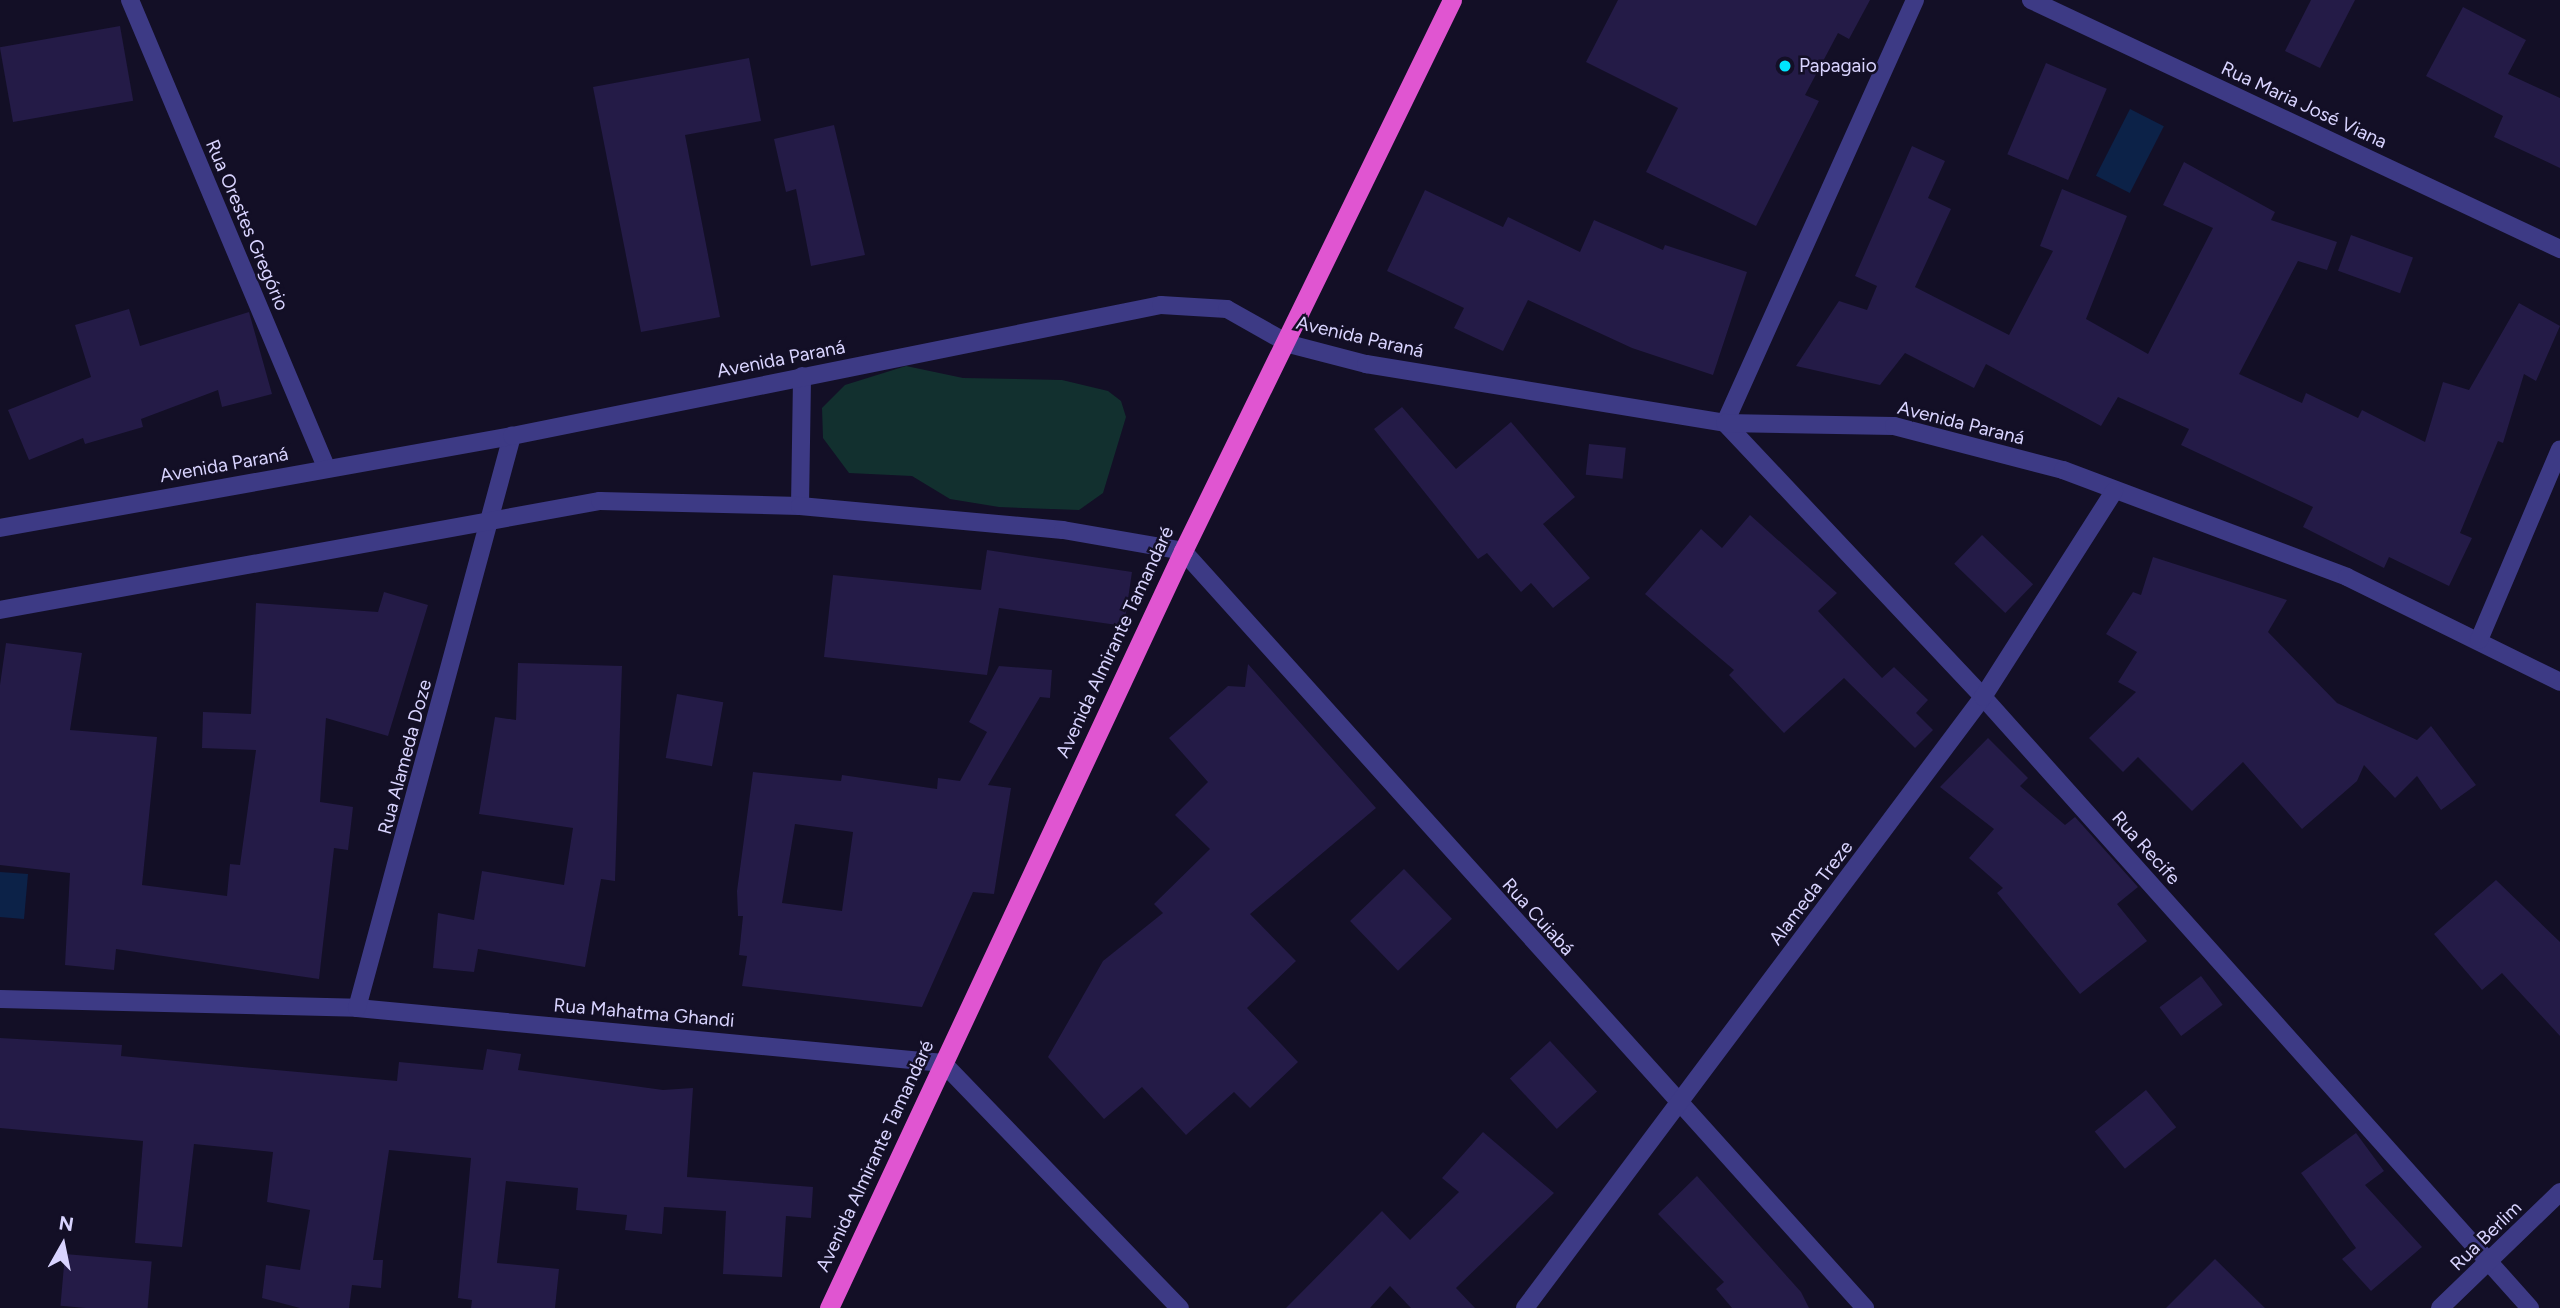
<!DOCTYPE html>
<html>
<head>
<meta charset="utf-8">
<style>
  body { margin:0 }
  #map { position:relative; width:2560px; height:1308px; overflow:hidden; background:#130f26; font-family:Figtree,sans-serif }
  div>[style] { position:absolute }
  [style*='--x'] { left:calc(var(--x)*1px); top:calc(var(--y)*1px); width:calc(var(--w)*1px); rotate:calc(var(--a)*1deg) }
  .green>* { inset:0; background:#12302f }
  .water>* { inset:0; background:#0c2248; transform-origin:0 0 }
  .building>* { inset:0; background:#241b47; transform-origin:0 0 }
  .minor>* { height:18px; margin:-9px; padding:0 9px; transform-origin:9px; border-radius:9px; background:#3d3a85 }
  .tertiary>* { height:18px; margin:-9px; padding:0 9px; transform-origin:9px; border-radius:9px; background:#3d3a85 }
  .trunk>* { height:19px; margin:-9.5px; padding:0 9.5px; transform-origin:9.5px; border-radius:9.5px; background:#e055d1 }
  .dots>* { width:19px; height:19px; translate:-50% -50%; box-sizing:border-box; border:4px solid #130f26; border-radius:50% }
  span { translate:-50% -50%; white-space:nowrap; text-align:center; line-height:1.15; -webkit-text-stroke:5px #130f26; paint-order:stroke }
  .poi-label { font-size:19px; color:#d9d4ff }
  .left { translate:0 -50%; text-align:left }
  .street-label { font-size:19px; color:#d9d4ff }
  .north { position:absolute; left:28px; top:1210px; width:70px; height:70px; -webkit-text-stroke:5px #130f26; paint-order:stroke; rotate:9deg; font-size:19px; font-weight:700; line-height:28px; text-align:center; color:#d9d4ff }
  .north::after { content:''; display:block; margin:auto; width:24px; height:32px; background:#d9d4ff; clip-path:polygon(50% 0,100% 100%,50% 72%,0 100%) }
</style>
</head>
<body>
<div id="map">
  <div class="green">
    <div style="clip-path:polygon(906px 366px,963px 378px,1062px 380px,1108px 391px,1121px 401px,1126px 417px,1103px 493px,1079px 510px,999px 507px,950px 499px,912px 476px,849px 473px,823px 438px,822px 408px,845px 385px)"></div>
  </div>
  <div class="water">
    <div style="left:2130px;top:109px;width:38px;height:75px;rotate:27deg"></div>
    <div style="clip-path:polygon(0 872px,28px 874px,24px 919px,0 917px)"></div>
  </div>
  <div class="building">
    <div style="clip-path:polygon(1618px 0,1870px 0,1849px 39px,1838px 33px,1805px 95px,1819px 101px,1756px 226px,1646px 172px,1678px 108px,1586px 62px)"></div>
    <div style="clip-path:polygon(2311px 0,2355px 0,2320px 68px,2285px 51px)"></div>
    <div style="clip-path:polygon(2463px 7px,2526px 40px,2508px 74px,2560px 98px,2560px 168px,2494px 137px,2503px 116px,2426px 76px)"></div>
    <div style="left:120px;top:26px;width:76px;height:122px;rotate:80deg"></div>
    <div style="clip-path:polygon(749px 58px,761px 121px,685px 135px,720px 317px,641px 332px,593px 87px)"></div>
    <div style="left:2046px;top:63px;width:66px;height:99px;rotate:23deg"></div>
    <div style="clip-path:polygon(834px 125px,865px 255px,811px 266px,796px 189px,786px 192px,774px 139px)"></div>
    <div style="clip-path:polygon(1912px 146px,1945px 161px,1928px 198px,1951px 209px,1915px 287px,2009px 335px,2053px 251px,2040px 246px,2062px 189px,2127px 216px,2086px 319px,2148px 354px,2213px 228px,2163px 205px,2184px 162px,2275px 212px,2271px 220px,2337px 242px,2327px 270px,2298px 261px,2239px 374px,2302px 403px,2306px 393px,2358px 418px,2362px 410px,2425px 442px,2443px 382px,2469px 390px,2519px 303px,2560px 326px,2536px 381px,2524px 374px,2503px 443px,2498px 441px,2460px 533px,2472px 538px,2449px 586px,2389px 557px,2384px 568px,2303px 527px,2313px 507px,2181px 445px,2189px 429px,2118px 397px,2101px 426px,1986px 364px,1974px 388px,1905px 353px,1880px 385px,1796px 366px,1839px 301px,1867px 310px,1877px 286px,1855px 276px)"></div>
    <div style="clip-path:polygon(1425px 190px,1503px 227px,1508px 217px,1580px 252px,1594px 220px,1663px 250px,1665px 245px,1747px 272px,1713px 375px,1632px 348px,1528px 300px,1503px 351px,1454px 328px,1464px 308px,1387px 271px)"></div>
    <div style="left:2351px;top:235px;width:66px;height:38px;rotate:20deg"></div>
    <div style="clip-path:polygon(129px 309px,140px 346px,249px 312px,272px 394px,222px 407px,218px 390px,141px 419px,143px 427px,85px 444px,83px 438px,29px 460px,8px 410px,91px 377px,75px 325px)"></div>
    <div style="clip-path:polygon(1402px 407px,1456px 469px,1511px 422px,1575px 497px,1543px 524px,1590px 578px,1553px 608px,1531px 583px,1521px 592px,1487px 553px,1478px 559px,1374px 429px)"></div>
    <div style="left:1589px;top:444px;width:37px;height:31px;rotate:6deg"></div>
    <div style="clip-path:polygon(1750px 515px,1837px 593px,1818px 611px,1882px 678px,1894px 667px,1928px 700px,1916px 713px,1933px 730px,1915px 748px,1844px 678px,1784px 733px,1729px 675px,1734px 670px,1645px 594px,1701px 529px,1722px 548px)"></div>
    <div style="left:1982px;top:535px;width:71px;height:40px;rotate:44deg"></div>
    <div style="clip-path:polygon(987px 550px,1132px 572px,1124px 626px,999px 608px,987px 675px,824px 657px,833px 575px,981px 590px)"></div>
    <div style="clip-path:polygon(2153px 557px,2287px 600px,2268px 632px,2337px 703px,2417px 740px,2431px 726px,2476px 785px,2441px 810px,2417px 776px,2395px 798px,2364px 765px,2357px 781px,2302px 829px,2243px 762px,2192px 811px,2138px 757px,2123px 772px,2089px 738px,2136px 692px,2118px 682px,2137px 652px,2106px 634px,2133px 592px,2141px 595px)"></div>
    <div style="clip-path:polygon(384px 592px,428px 605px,388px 736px,326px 718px,320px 802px,353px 807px,348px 850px,334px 848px,319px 979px,116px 949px,114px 970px,65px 965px,70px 873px,0 865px,0 685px,6px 643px,82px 653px,70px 730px,157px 737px,142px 885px,227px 896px,230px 864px,240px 865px,256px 750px,202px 748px,203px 712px,251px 714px,256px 603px,378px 612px)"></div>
    <div style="clip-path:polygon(518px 663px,622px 666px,615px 881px,601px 879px,585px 967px,478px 949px,474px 972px,433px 968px,438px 913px,474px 920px,482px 871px,564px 885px,573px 828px,479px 814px,495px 717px,516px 720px)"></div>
    <div style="clip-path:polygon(1248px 664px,1376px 808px,1250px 914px,1296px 961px,1247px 1008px,1298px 1062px,1250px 1108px,1234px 1092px,1186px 1135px,1142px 1087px,1104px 1119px,1048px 1057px,1103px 961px,1163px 913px,1154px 904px,1210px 849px,1175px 815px,1208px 782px,1169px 738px,1228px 686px,1245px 687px)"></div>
    <div style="clip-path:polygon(evenodd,999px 666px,1052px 670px,1050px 698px,1040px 697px,988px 785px,1011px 788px,994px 894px,973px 892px,922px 1007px,742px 986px,747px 956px,739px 955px,743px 916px,738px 916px,737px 891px,753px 772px,841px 781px,842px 775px,937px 789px,938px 778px,960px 781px,987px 732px,969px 722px,999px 666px,795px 824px,853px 832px,842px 911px,782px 903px,795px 824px)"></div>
    <div style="left:677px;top:694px;width:47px;height:65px;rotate:10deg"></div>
    <div style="clip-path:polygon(1988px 738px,2028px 778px,2020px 786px,2065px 825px,2075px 817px,2138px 887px,2117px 904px,2147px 941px,2080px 994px,1997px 893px,2003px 888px,1969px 858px,1994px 829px,1940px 787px)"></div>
    <div style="left:1404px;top:869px;width:69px;height:75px;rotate:46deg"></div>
    <div style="clip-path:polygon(2496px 880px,2560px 942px,2560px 1036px,2502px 973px,2482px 990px,2434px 934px)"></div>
    <div style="left:2201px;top:976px;width:36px;height:52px;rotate:53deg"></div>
    <div style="clip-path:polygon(0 1038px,122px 1045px,121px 1056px,397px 1081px,399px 1062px,483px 1070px,487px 1049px,521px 1054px,518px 1070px,663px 1090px,693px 1088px,687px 1177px,813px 1187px,811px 1218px,786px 1216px,782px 1277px,723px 1274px,726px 1211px,664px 1207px,662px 1234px,625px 1230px,627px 1215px,576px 1210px,578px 1188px,506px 1181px,497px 1263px,559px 1269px,555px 1308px,471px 1308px,472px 1300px,458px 1298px,471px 1158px,389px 1150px,373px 1260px,383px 1260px,381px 1288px,352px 1285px,349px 1308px,300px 1308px,262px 1298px,266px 1265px,300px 1270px,310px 1210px,267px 1202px,273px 1152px,194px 1144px,182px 1247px,135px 1243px,143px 1141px,0 1128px)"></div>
    <div style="left:1550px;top:1041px;width:69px;height:55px;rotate:47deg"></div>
    <div style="left:2146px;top:1090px;width:48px;height:66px;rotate:51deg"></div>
    <div style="clip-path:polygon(1483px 1132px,1554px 1193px,1456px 1288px,1475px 1308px,1411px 1308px,1390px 1286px,1370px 1308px,1286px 1308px,1382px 1211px,1410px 1240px,1459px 1192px,1442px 1178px)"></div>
    <div style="clip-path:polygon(2356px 1133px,2384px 1171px,2365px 1185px,2422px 1247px,2371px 1291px,2342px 1259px,2356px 1248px,2301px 1173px)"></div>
    <div style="clip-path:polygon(1697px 1176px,1801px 1292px,1809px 1308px,1732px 1308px,1716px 1289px,1724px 1282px,1658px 1214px)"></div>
    <div style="left:65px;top:1254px;width:87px;height:52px;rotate:5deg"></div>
    <div style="clip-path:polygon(2215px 1259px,2265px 1308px,2166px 1308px)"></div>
  </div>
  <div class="minor">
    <div style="--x:130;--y:0;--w:506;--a:67.23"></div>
    <div style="--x:1915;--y:0;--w:464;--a:114.2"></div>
    <div style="--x:1725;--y:423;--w:376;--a:46.7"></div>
    <div style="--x:1983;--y:697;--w:820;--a:48.16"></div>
    <div style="--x:2031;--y:0;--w:585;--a:25.21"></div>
    <div style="--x:1289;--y:344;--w:80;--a:14.6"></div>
    <div style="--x:1366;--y:364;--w:364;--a:9.3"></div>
    <div style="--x:1725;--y:423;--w:169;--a:1"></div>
    <div style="--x:1894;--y:426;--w:175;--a:14.6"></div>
    <div style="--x:2063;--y:470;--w:303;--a:20.6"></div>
    <div style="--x:2347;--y:577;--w:237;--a:26.2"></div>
    <div style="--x:1183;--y:551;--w:1019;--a:47.98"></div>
    <div style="--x:2479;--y:640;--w:207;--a:-67"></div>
    <div style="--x:0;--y:999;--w:357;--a:1.4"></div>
    <div style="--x:357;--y:1008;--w:589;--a:5.36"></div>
    <div style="--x:943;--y:1063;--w:341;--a:46"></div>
    <div style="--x:357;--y:1008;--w:593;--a:-74.84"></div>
    <div style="--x:1525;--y:1308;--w:764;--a:-53.15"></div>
    <div style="--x:1983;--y:697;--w:244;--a:-57.5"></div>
    <div style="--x:2440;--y:1308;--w:167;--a:-44"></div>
  </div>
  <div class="tertiary">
    <div style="--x:800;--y:506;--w:130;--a:-89.1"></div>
    <div style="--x:0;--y:528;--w:520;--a:-10.19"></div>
    <div style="--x:512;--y:436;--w:662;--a:-11.41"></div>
    <div style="--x:1161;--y:305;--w:66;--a:3.5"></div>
    <div style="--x:1227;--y:309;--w:71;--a:29.4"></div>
    <div style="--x:0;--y:610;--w:610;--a:-10.3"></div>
    <div style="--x:600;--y:501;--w:200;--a:1.4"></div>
    <div style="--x:800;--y:506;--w:264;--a:5.2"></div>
    <div style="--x:1063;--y:530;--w:122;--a:9.9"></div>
  </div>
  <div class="trunk">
    <div style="--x:829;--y:1308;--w:836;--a:-64.94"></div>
    <div style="--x:1183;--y:551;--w:613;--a:-63.98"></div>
  </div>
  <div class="dots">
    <div style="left:1785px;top:66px;background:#00e5ff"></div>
  </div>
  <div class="poi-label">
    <span class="left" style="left:1799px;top:66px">Papagaio</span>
  </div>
  <div class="street-label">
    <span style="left:2304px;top:105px;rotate:25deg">Rua Maria José Viana</span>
    <span style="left:247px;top:225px;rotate:67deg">Rua Orestes Gregório</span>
    <span style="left:1360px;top:337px;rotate:13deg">Avenida Paraná</span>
    <span style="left:781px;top:359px;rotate:-11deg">Avenida Paraná</span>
    <span style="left:1961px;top:423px;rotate:14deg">Avenida Paraná</span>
    <span style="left:224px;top:465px;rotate:-10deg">Avenida Paraná</span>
    <span style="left:1115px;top:642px;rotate:-65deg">Avenida Almirante Tamandaré</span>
    <span style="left:405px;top:757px;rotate:-75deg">Rua Alameda Doze</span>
    <span style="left:2146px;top:848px;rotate:48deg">Rua Recife</span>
    <span style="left:1811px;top:893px;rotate:-53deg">Alameda Treze</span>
    <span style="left:1538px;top:917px;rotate:48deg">Rua Cuiabá</span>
    <span style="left:644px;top:1013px;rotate:5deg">Rua Mahatma Ghandi</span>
    <span style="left:875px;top:1156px;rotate:-65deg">Avenida Almirante Tamandaré</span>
    <span style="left:2486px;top:1236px;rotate:-44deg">Rua Berlim</span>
  </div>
  <div class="north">N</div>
</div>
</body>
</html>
